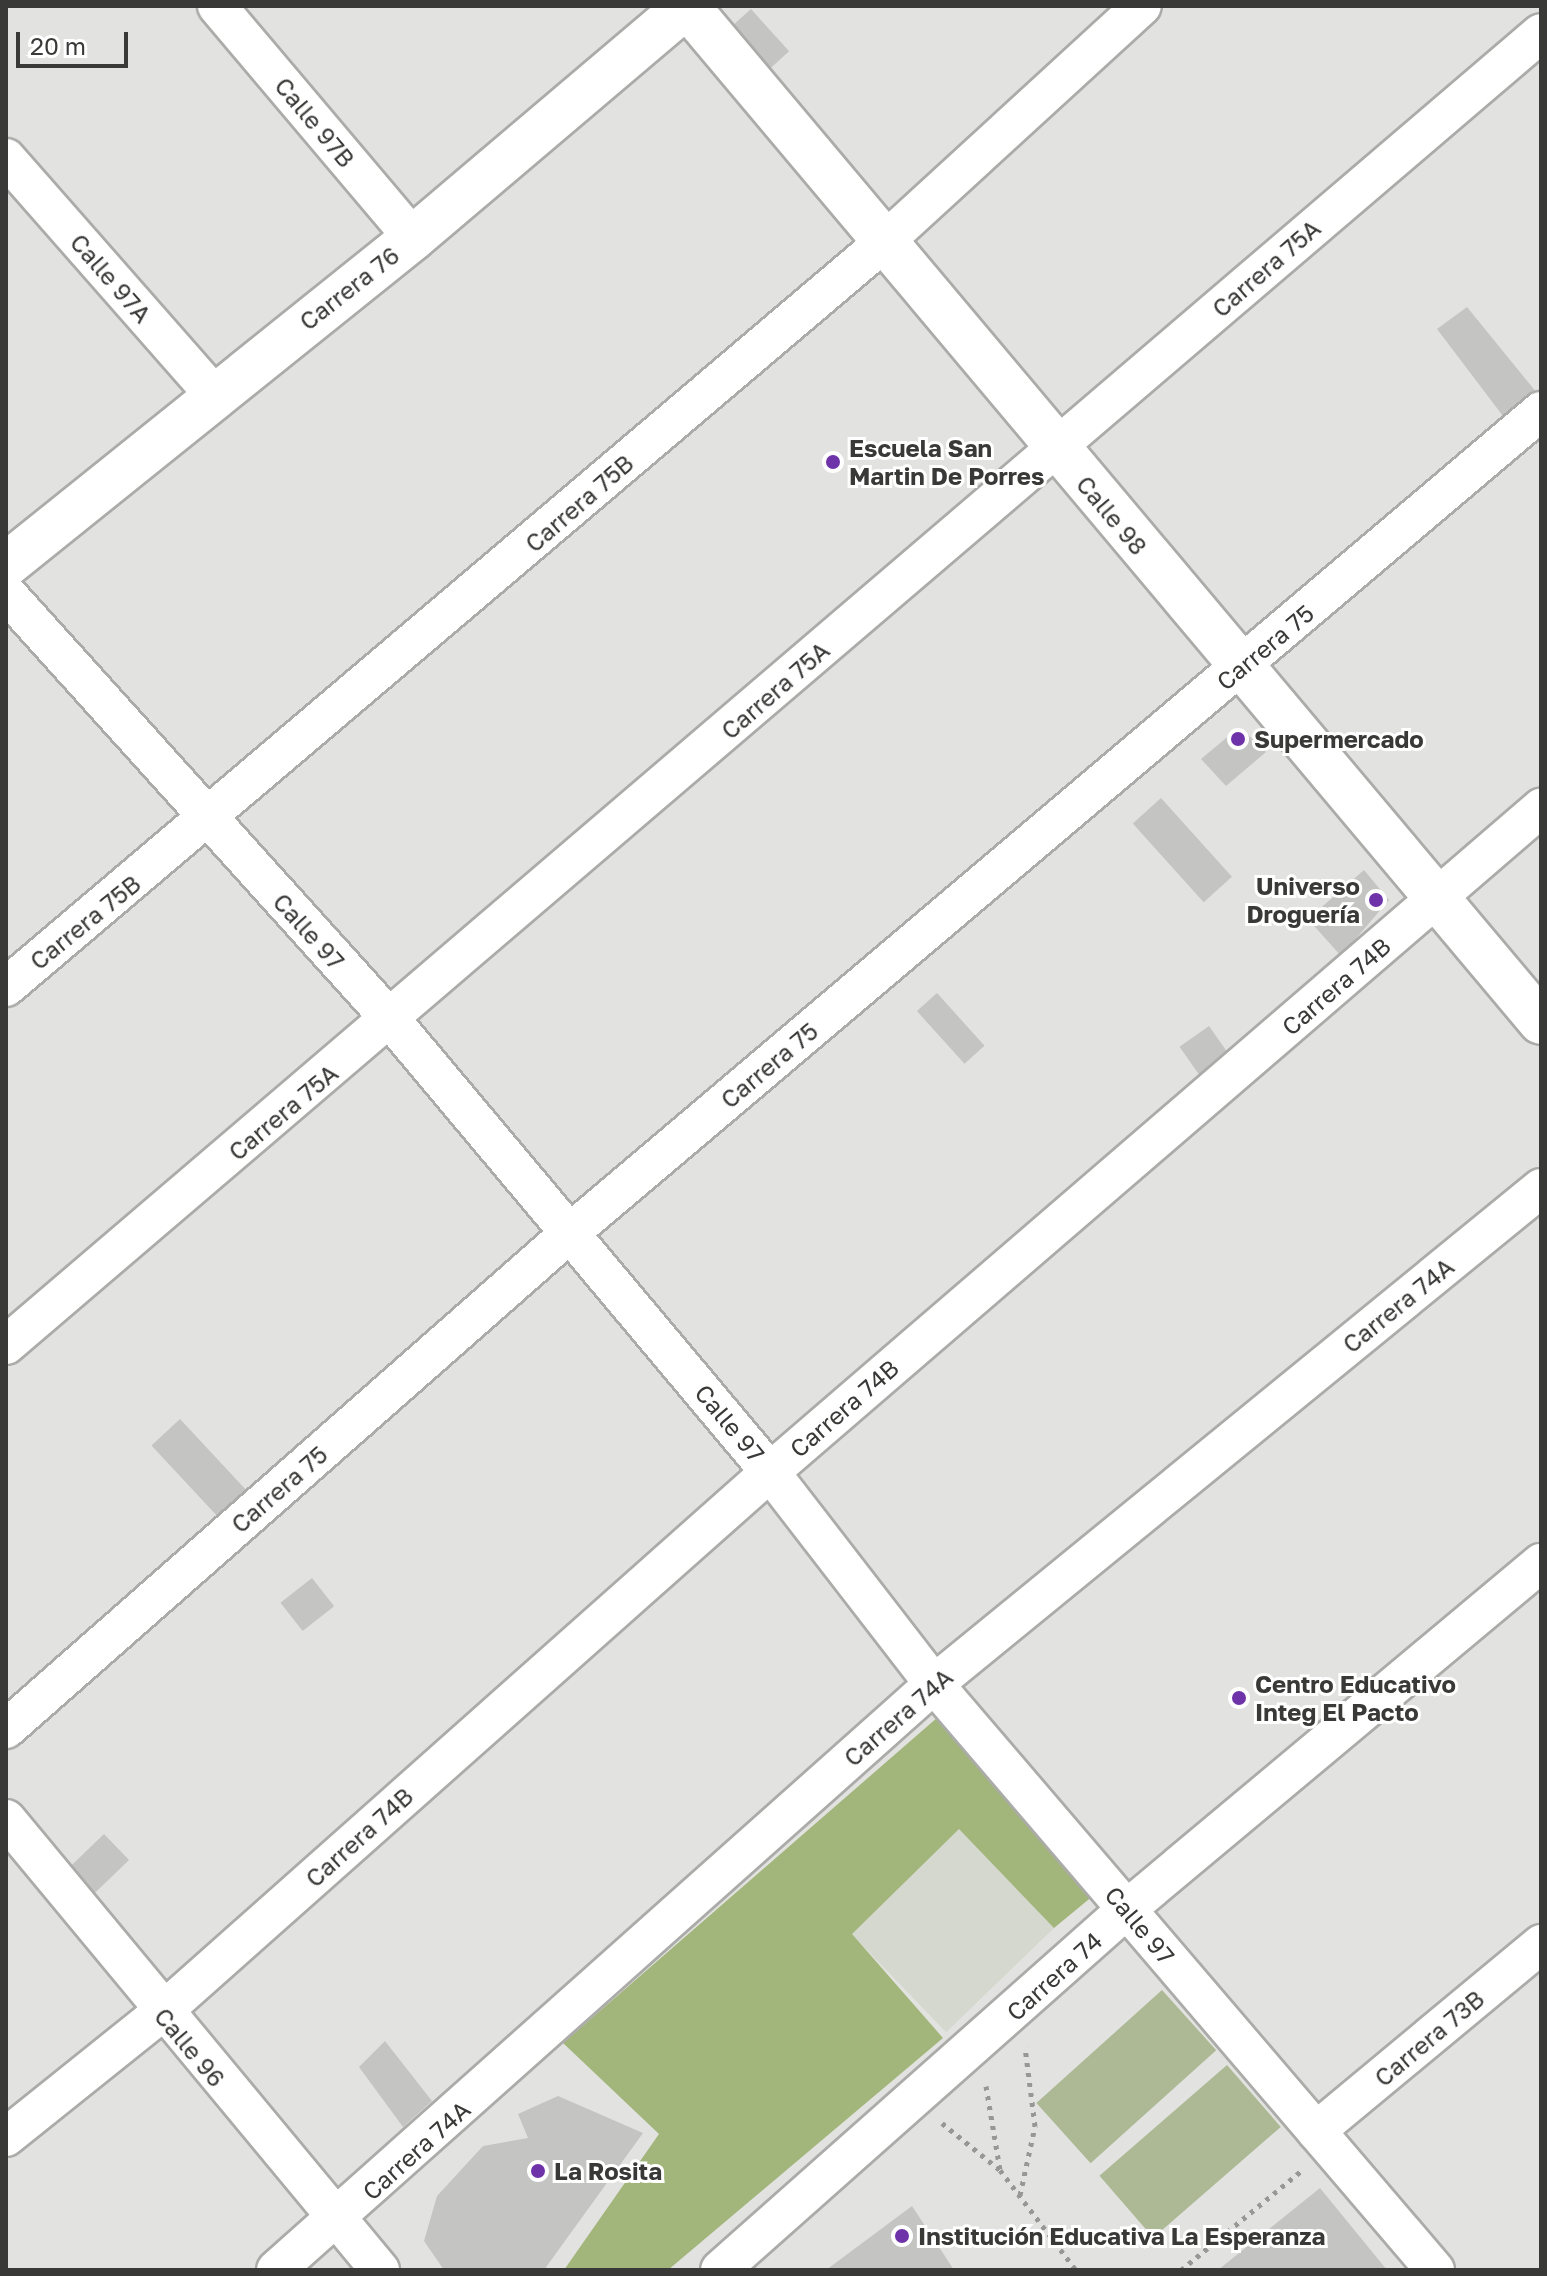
<!DOCTYPE html>
<html>
<head>
<meta charset="utf-8">
<style>
  body { margin:0 }
  #map { position:relative; width:1547px; height:2276px; overflow:hidden; background:#e2e3e0; font-family:"Golos Text",sans-serif }
  div>[style] { position:absolute }
  [style*='--x'] { left:calc(var(--x)*1px); top:calc(var(--y)*1px); width:calc(var(--w)*1px); rotate:calc(var(--a)*1deg) }
  .built>* { inset:0; background:#d5d8ce; transform-origin:0 0 }
  .green>* { inset:0; background:#acb994; transform-origin:0 0 }
  .forest>* { inset:0; background:#a2b57a }
  .building>* { inset:0; background:#c4c5c2; transform-origin:0 0 }
  .path>* { height:5px; margin-top:-2.5px; transform-origin:0; background:repeating-linear-gradient(90deg,#979896 0 4px,transparent 0 10px) }
  .roads { filter:drop-shadow(2px 0 #abaca9) drop-shadow(-2px 0 #abaca9) drop-shadow(0 2px #abaca9) drop-shadow(0 -2px #abaca9) }
  .minor>* { height:38px; margin:-19px; padding:0 19px; transform-origin:19px; border-radius:19px; background:#fff }
  .tertiary>* { height:44px; margin:-22px; padding:0 22px; transform-origin:22px; border-radius:22px; background:#fff }
  .dots>* { width:22px; height:22px; translate:-50% -50%; box-sizing:border-box; border:4px solid #fff; border-radius:50% }
  span { translate:-50% -50%; white-space:nowrap; text-align:center; line-height:1.15; -webkit-text-stroke:6px #fff; paint-order:stroke }
  .street-label { font-size:24px; color:#393938 }
  .poi-label { font-size:24px; color:#393938; font-weight:700 }
  .left { translate:0 -50%; text-align:left }
  .right { translate:-100% -50%; text-align:right }
  .frame { position:absolute; inset:0; border:8px solid #393938; pointer-events:none }
  .scale { position:absolute; left:16px; top:32px; width:112px; height:36px; box-sizing:border-box; border:4px solid #393938; border-top:0; padding-left:10px; font-size:24px; line-height:28px; white-space:nowrap; color:#393938; -webkit-text-stroke:6px #fff; paint-order:stroke }
</style>
</head>
<body>
<div id="map">
  <div class="built">
    <div style="left:959px;top:1828px;width:138px;height:151px;rotate:46deg"></div>
  </div>
  <div class="green">
    <div style="left:1162px;top:1990px;width:81px;height:169px;rotate:48deg"></div>
    <div style="left:1227px;top:2065px;width:82px;height:169px;rotate:49deg"></div>
  </div>
  <div class="forest">
    <div style="clip-path:polygon(938px 1717px,1094px 1895px,1054px 1928px,959px 1829px,852px 1934px,943px 2038px,668px 2270px,564px 2270px,659px 2134px,563px 2043px)"></div>
  </div>
  <div class="building">
    <div style="left:751px;top:9px;width:57px;height:33px;rotate:48deg"></div>
    <div style="clip-path:polygon(1467px 307px,1541px 398px,1512px 428px,1437px 329px)"></div>
    <div style="clip-path:polygon(1245px 732px,1266px 752px,1226px 786px,1201px 759px,1231px 734px)"></div>
    <div style="left:1161px;top:798px;width:106px;height:38px;rotate:48deg"></div>
    <div style="clip-path:polygon(1364px 870px,1389px 900px,1341px 956px,1308px 919px)"></div>
    <div style="left:937px;top:993px;width:71px;height:27px;rotate:48deg"></div>
    <div style="left:1209px;top:1026px;width:57px;height:36px;rotate:55deg"></div>
    <div style="left:180px;top:1419px;width:97px;height:39px;rotate:47deg"></div>
    <div style="left:312px;top:1578px;width:36px;height:40px;rotate:52deg"></div>
    <div style="left:104px;top:1834px;width:36px;height:75px;rotate:46deg"></div>
    <div style="clip-path:polygon(385px 2041px,432px 2101px,403px 2127px,359px 2067px)"></div>
    <div style="clip-path:polygon(558px 2096px,643px 2133px,544px 2270px,444px 2270px,424px 2241px,437px 2196px,483px 2146px,528px 2138px,518px 2114px)"></div>
    <div style="clip-path:polygon(1320px 2188px,1387px 2270px,1218px 2270px)"></div>
    <div style="clip-path:polygon(912px 2206px,954px 2270px,826px 2270px)"></div>
  </div>
  <div class="path">
    <div style="--x:986;--y:2086;--w:85;--a:80.5"></div>
    <div style="--x:1000;--y:2170;--w:126;--a:52.8"></div>
    <div style="--x:942;--y:2123;--w:75;--a:39"></div>
    <div style="--x:1020;--y:2195;--w:71;--a:-77.7"></div>
    <div style="--x:1035;--y:2126;--w:80;--a:-97.2"></div>
    <div style="--x:1181;--y:2270;--w:156;--a:-39.5"></div>
  </div>
  <div class="roads">
    <div class="minor">
      <div style="--x:217;--y:6;--w:304;--a:49.8"></div>
      <div style="--x:6;--y:158;--w:318;--a:48.7"></div>
      <div style="--x:6;--y:593;--w:575;--a:47.96"></div>
      <div style="--x:391;--y:1020;--w:590;--a:50.02"></div>
      <div style="--x:770;--y:1472;--w:268;--a:52.3"></div>
      <div style="--x:934;--y:1684;--w:771;--a:49.47"></div>
      <div style="--x:6;--y:987;--w:1150;--a:-40.31"></div>
      <div style="--x:883;--y:243;--w:351;--a:-42.5"></div>
      <div style="--x:6;--y:1345;--w:2019;--a:-40.52"></div>
      <div style="--x:6;--y:1729;--w:752;--a:-41.34"></div>
      <div style="--x:571;--y:1232;--w:1271;--a:-40.24"></div>
      <div style="--x:6;--y:1819;--w:586;--a:50.33"></div>
      <div style="--x:1316;--y:2131;--w:293;--a:-39.7"></div>
      <div style="--x:6;--y:2137;--w:198;--a:-38.7"></div>
      <div style="--x:161;--y:2013;--w:815;--a:-41.62"></div>
      <div style="--x:770;--y:1472;--w:1018;--a:-40.74"></div>
      <div style="--x:276;--y:2270;--w:881;--a:-41.69"></div>
      <div style="--x:934;--y:1684;--w:784;--a:-39.25"></div>
      <div style="--x:720;--y:2270;--w:544;--a:-41.57"></div>
      <div style="--x:1127;--y:1909;--w:540;--a:-39.89"></div>
    </div>
    <div class="tertiary">
      <div style="--x:6;--y:565;--w:522;--a:-38.78"></div>
      <div style="--x:413;--y:238;--w:359;--a:-40.3"></div>
      <div style="--x:687;--y:6;--w:1327;--a:49.95"></div>
    </div>
  </div>
  <div class="dots">
    <div style="left:833px;top:462px;background:#6e33a9"></div>
    <div style="left:1238px;top:739px;background:#6e33a9"></div>
    <div style="left:1376px;top:900px;background:#6e33a9"></div>
    <div style="left:1239px;top:1698px;background:#6e33a9"></div>
    <div style="left:538px;top:2171px;background:#6e33a9"></div>
    <div style="left:902px;top:2236px;background:#6e33a9"></div>
  </div>
  <div class="street-label">
    <span style="left:315px;top:122px;rotate:50deg">Calle 97B</span>
    <span style="left:1266px;top:268px;rotate:-41deg">Carrera 75A</span>
    <span style="left:111px;top:278px;rotate:49deg">Calle 97A</span>
    <span style="left:349px;top:288px;rotate:-38deg">Carrera 76</span>
    <span style="left:579px;top:503px;rotate:-41deg">Carrera 75B</span>
    <span style="left:1112px;top:515px;rotate:50deg">Calle 98</span>
    <span style="left:1265px;top:647px;rotate:-40deg">Carrera 75</span>
    <span style="left:775px;top:690px;rotate:-41deg">Carrera 75A</span>
    <span style="left:85px;top:922px;rotate:-39deg">Carrera 75B</span>
    <span style="left:309px;top:931px;rotate:48deg">Calle 97</span>
    <span style="left:1336px;top:986px;rotate:-41deg">Carrera 74B</span>
    <span style="left:769px;top:1065px;rotate:-40deg">Carrera 75</span>
    <span style="left:283px;top:1112px;rotate:-40deg">Carrera 75A</span>
    <span style="left:1398px;top:1305px;rotate:-39deg">Carrera 74A</span>
    <span style="left:844px;top:1408px;rotate:-41deg">Carrera 74B</span>
    <span style="left:730px;top:1423px;rotate:50deg">Calle 97</span>
    <span style="left:279px;top:1489px;rotate:-41deg">Carrera 75</span>
    <span style="left:898px;top:1717px;rotate:-41deg">Carrera 74A</span>
    <span style="left:359px;top:1837px;rotate:-42deg">Carrera 74B</span>
    <span style="left:1140px;top:1925px;rotate:50deg">Calle 97</span>
    <span style="left:1054px;top:1976px;rotate:-42deg">Carrera 74</span>
    <span style="left:1429px;top:2038px;rotate:-40deg">Carrera 73B</span>
    <span style="left:190px;top:2047px;rotate:50deg">Calle 96</span>
    <span style="left:416px;top:2150px;rotate:-42deg">Carrera 74A</span>
  </div>
  <div class="poi-label">
    <span class="left" style="left:849px;top:462px">Escuela San<br>Martin De Porres</span>
    <span class="left" style="left:1254px;top:739px">Supermercado</span>
    <span class="right" style="left:1360px;top:900px">Universo<br>Droguería</span>
    <span class="left" style="left:1255px;top:1698px">Centro Educativo<br>Integ El Pacto</span>
    <span class="left" style="left:554px;top:2171px">La Rosita</span>
    <span class="left" style="left:918px;top:2236px">Institución Educativa La Esperanza</span>
  </div>
  <div class="frame"></div>
  <div class="scale">20 m</div>
</div>
</body>
</html>
